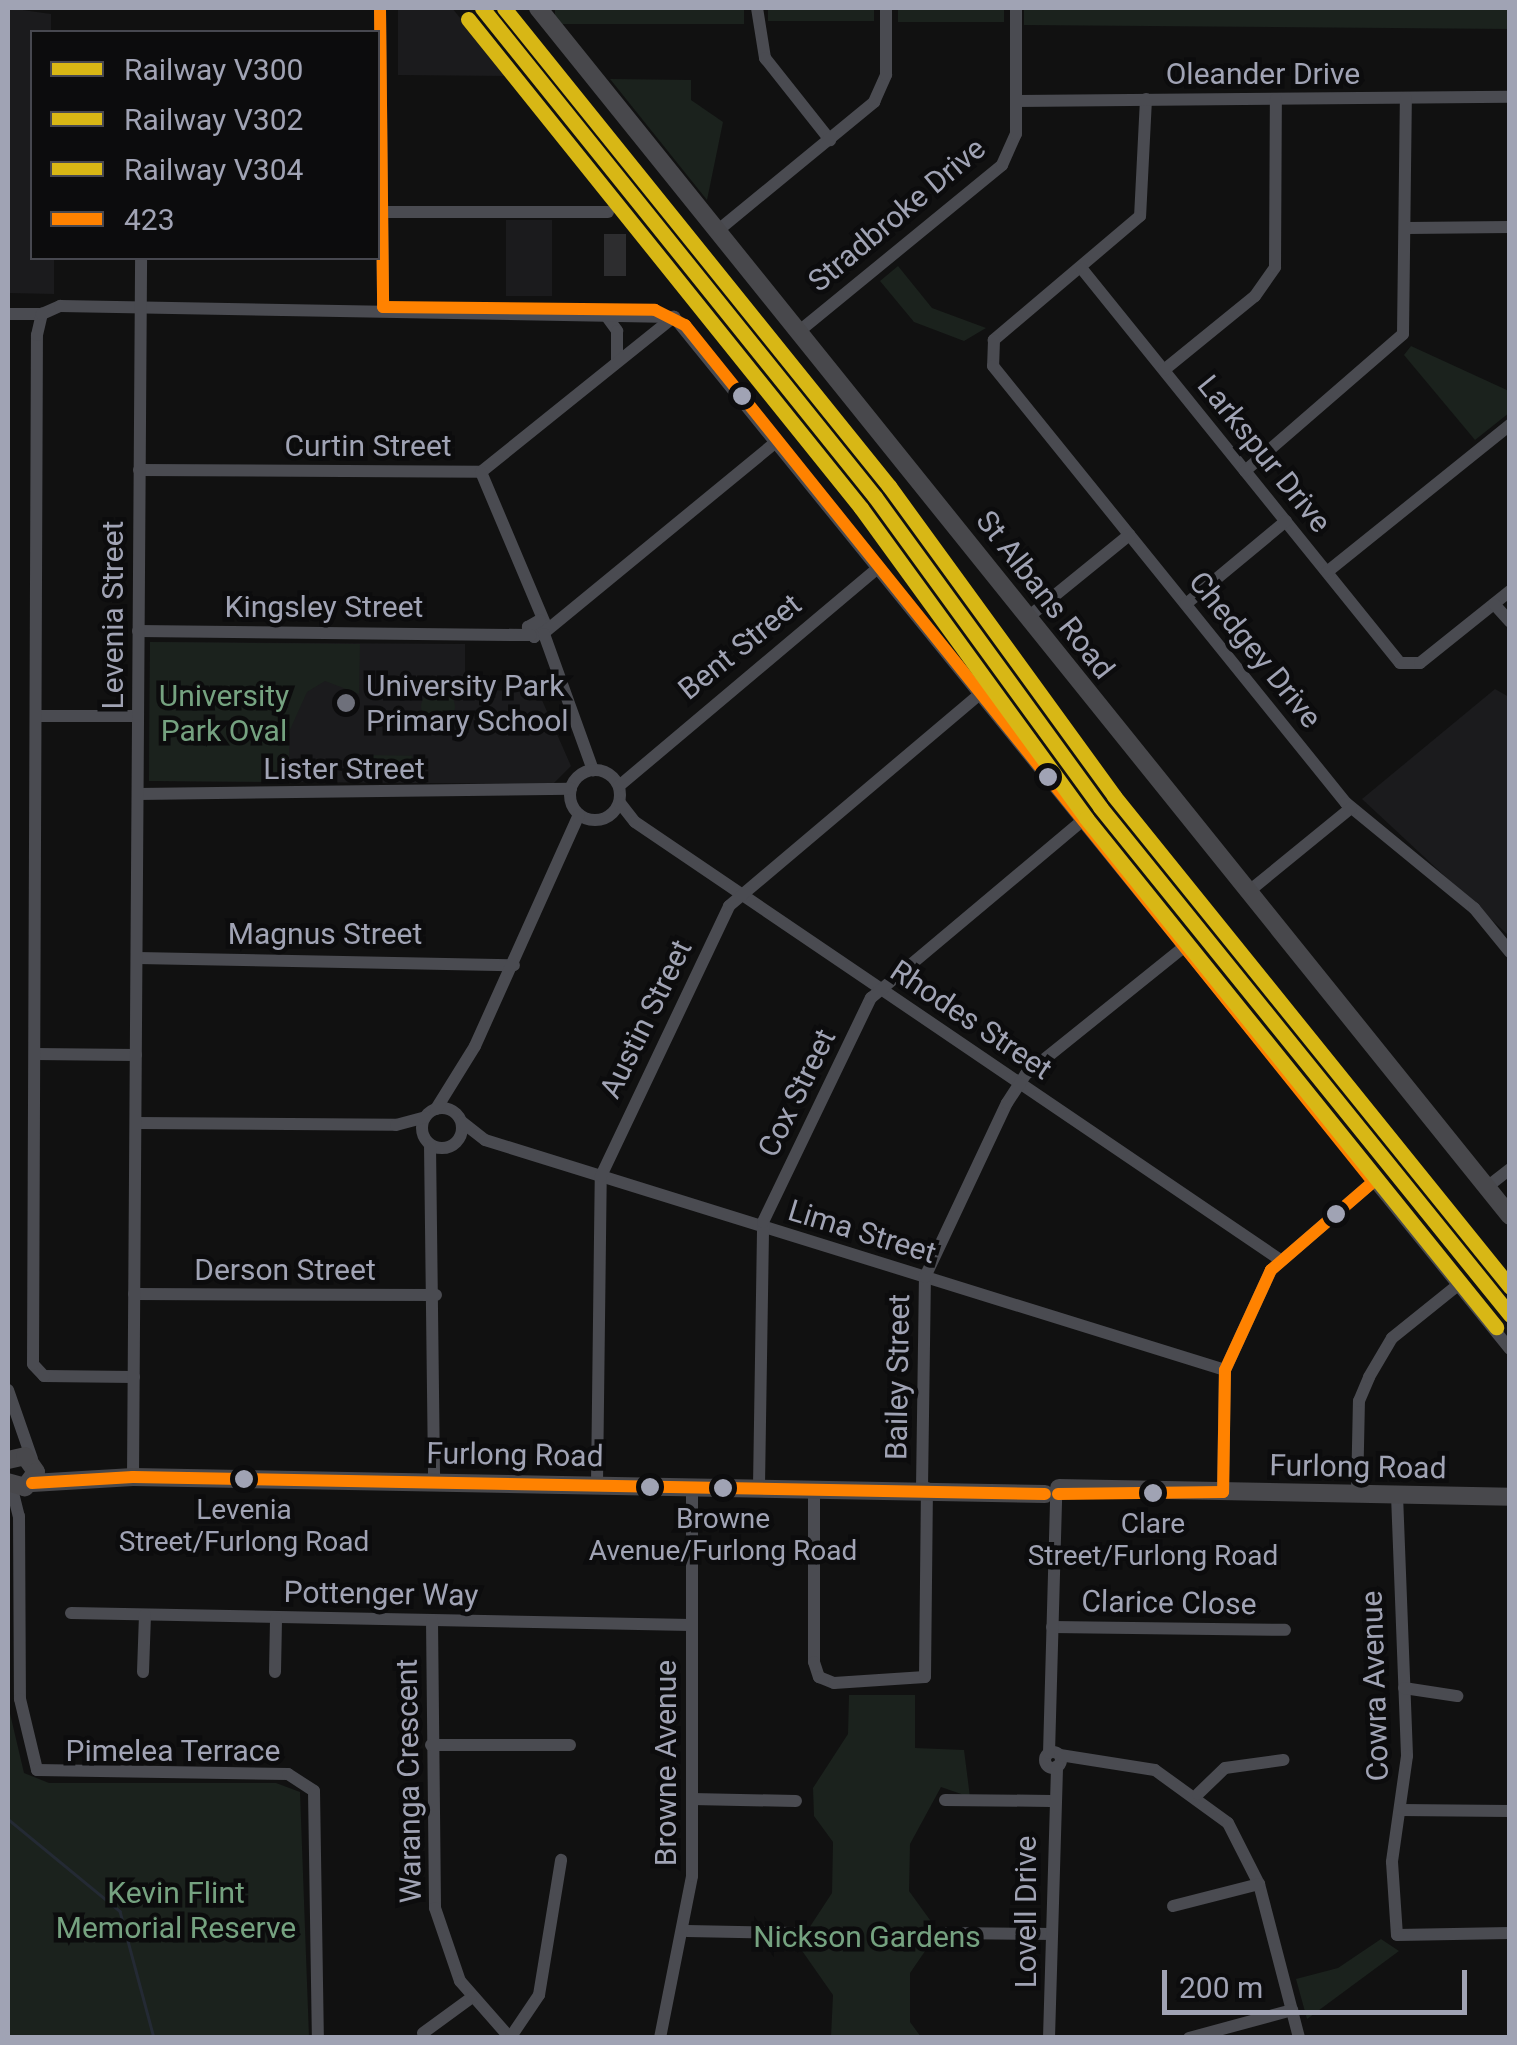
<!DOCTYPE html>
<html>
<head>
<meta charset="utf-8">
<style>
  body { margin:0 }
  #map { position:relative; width:1517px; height:2045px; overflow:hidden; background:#111; font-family:Roboto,sans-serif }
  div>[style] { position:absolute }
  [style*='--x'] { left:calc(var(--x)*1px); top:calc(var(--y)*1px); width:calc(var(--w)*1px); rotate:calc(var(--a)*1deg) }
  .built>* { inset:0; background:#1b1b1d; transform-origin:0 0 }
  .green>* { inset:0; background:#1b221d; transform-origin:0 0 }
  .round { border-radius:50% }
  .stream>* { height:2.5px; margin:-1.25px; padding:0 1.25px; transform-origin:1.25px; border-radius:1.25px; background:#242a34 }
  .building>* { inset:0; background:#2d2d2f; transform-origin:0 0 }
  .minor>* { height:12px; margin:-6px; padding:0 6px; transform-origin:6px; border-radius:6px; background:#4a4b51 }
  .minor>.ring { margin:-6px; padding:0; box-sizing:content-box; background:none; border:12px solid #4a4b51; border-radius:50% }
  .major>* { height:18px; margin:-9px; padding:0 9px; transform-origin:9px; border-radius:9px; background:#48484c }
  .bus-1>* { height:12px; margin:-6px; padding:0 6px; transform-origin:6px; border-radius:6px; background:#ff8200 }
  .rail-1>* { height:15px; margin:-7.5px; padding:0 7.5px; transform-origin:7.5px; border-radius:7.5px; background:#d8b715 }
  .rail-2>* { height:15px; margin:-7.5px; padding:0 7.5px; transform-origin:7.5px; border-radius:7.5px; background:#d8b715 }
  .rail-3>* { height:15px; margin:-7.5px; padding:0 7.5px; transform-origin:7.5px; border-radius:7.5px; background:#d8b715 }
  .dots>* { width:28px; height:28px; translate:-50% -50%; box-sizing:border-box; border:5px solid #0c0c0d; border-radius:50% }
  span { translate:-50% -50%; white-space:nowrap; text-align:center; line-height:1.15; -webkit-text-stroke:9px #0c0c0d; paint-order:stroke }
  .bus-label { font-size:28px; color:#a0a3b4 }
  .street-label { font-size:30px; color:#a0a3b4 }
  .poi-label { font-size:30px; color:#a0a3b4 }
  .left { translate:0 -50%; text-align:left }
  .park-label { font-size:30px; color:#75a280 }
  .frame { position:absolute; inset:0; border:10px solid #a0a3b4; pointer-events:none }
  .legend { position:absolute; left:30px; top:30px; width:350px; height:230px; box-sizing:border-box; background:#0c0c0d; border:2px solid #474850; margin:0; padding:12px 18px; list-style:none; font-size:30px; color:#a0a3b4 }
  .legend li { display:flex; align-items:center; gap:20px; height:50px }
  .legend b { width:50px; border:2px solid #474850 }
  .scale { position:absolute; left:1162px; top:1970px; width:305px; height:45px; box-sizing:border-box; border:5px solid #a0a3b4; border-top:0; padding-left:12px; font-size:30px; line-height:35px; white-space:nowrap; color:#a0a3b4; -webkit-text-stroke:8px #0c0c0d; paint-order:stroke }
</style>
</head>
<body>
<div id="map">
  <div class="built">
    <div style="clip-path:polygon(8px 8px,51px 14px,51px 32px,32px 32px,32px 258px,54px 258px,54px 294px,8px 293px)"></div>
    <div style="clip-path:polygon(398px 8px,452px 8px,508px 76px,398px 75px)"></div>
    <div style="left:506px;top:220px;width:46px;height:76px"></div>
    <div style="clip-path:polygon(150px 642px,465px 644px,465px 690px,538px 691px,571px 766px,553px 784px,149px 781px)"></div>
    <div style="clip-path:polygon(1495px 689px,1509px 697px,1509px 936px,1362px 799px)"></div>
  </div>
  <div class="green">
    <div style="left:555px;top:8px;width:189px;height:16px"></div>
    <div style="left:768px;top:8px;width:106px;height:13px"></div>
    <div style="left:898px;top:8px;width:106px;height:14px"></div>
    <div style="clip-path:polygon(1024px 8px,1509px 8px,1510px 29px,1024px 25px)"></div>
    <div style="clip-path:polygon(610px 79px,691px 80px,691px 100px,723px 122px,707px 200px)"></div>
    <div style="clip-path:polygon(898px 266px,932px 308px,986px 328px,964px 341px,914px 322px,880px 281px)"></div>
    <div style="clip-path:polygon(1411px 346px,1509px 391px,1509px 413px,1475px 440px,1404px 355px)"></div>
    <div style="clip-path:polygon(150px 642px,360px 644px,359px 694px,325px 681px,307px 692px,289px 732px,289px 782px,149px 781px)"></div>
    <div class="round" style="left:421px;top:690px;width:34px;height:34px"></div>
    <div style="left:366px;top:755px;width:46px;height:23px;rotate:1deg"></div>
    <div style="clip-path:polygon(849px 1695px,915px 1695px,915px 1748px,964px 1750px,970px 1797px,941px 1787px,910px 1844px,909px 1891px,930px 1920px,930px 1944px,910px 1973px,910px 2022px,921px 2037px,831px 2037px,833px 1995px,798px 1945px,832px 1893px,833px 1842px,814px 1816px,813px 1788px,848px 1734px)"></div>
    <div style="clip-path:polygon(8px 1705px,24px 1773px,49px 1783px,276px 1783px,300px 1792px,309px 2037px,8px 2037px)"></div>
    <div style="clip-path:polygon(1381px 1939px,1399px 1951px,1307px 2019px,1296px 1979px,1338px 1968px)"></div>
  </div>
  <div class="stream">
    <div style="--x:8;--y:1819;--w:145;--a:39.4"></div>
    <div style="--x:120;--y:1911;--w:131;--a:75"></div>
  </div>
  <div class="building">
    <div style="left:604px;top:234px;width:22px;height:42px"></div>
  </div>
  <div class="minor">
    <div style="--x:380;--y:8;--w:299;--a:89.4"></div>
    <div style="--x:757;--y:8;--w:51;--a:80.9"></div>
    <div style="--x:765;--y:58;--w:105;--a:51.6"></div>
    <div style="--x:1146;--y:99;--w:117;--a:92.9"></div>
    <div style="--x:1140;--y:216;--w:192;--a:139.7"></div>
    <div style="--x:994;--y:340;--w:26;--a:92"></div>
    <div style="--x:993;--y:366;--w:562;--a:51.07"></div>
    <div style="--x:1346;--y:803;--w:166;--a:39.4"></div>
    <div style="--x:1474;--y:908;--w:57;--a:50.7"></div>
    <div style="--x:1017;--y:101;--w:493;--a:-0.5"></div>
    <div style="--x:385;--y:212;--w:223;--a:0"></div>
    <div style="--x:1407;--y:228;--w:103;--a:-0.6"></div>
    <div style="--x:716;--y:232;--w:205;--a:-39.4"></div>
    <div style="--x:874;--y:102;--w:30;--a:-66"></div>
    <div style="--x:886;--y:75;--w:67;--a:-90"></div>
    <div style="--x:1082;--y:269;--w:506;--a:51.09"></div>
    <div style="--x:1400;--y:663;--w:20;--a:0"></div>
    <div style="--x:1420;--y:663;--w:115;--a:-38.7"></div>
    <div style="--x:602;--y:310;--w:26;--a:54"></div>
    <div style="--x:617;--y:331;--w:30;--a:90"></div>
    <div style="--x:8;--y:314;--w:34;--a:0"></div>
    <div style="--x:797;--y:333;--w:265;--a:-39.3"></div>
    <div style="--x:1002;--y:165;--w:34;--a:-66"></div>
    <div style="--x:1016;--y:134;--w:126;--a:-90"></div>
    <div style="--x:1164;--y:370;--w:117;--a:-39.1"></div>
    <div style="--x:1255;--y:296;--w:35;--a:-55"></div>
    <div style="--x:1275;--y:267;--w:168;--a:-89.7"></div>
    <div style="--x:139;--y:470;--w:342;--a:0.3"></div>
    <div style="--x:481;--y:472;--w:248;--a:-38.8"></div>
    <div style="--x:1245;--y:471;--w:209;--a:-40.9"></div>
    <div style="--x:1403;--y:334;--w:236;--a:-89.3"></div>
    <div style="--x:481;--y:472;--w:167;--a:67.1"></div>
    <div style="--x:546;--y:626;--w:16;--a:137"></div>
    <div style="--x:534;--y:637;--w:12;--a:-121"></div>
    <div style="--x:528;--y:627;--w:14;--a:-30"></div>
    <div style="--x:1327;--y:572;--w:235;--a:-38.8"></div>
    <div style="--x:1186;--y:604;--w:130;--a:-39.7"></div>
    <div style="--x:1494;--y:604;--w:24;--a:48"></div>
    <div style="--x:1027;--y:618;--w:132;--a:-39.1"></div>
    <div style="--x:138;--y:631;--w:393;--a:0.6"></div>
    <div style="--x:546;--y:631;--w:299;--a:-39.4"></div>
    <div style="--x:544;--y:634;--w:145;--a:70.2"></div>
    <div style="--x:37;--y:716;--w:101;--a:0"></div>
    <div class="ring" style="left:570px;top:770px;width:38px;height:38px"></div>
    <div style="--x:619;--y:786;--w:340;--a:-40.1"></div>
    <div style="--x:138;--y:794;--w:433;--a:-0.7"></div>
    <div style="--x:620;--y:803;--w:24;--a:52"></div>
    <div style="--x:635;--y:822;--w:778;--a:34.16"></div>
    <div style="--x:1248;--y:892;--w:133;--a:-39.2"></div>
    <div style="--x:138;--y:958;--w:376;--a:1.1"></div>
    <div style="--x:35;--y:1054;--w:101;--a:0.6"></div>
    <div class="ring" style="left:422px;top:1108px;width:28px;height:28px"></div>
    <div style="--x:436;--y:1109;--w:74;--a:-58.2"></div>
    <div style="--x:475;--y:1046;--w:253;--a:-65.8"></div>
    <div style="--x:462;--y:1122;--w:29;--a:38"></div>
    <div style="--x:485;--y:1140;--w:775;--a:17.27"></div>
    <div style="--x:136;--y:1123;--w:260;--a:0.4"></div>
    <div style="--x:396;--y:1125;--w:30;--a:-15"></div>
    <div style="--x:430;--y:1145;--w:337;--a:89.3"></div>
    <div style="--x:1487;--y:1187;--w:29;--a:-38"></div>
    <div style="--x:134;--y:1294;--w:302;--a:0.2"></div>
    <div style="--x:134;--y:1377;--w:90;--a:-179.4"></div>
    <div style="--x:44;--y:1376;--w:16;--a:-133"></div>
    <div style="--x:33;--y:1364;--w:1029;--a:-89.78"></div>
    <div style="--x:37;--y:335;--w:22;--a:-77"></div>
    <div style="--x:42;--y:314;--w:20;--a:-24"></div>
    <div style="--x:60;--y:306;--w:614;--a:1.03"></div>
    <div style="--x:674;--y:317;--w:1328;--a:50.99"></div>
    <div style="--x:8;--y:1390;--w:73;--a:70.8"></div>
    <div style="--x:133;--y:1477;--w:1219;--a:-89.62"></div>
    <div style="--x:597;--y:1484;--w:308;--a:-89.3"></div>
    <div style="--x:601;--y:1176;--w:299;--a:-64.6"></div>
    <div style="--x:729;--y:906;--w:330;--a:-40.2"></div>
    <div style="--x:11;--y:1485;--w:32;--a:76"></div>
    <div style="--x:19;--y:1516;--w:183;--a:89.7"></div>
    <div style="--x:20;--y:1699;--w:73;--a:76.5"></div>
    <div style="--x:37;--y:1770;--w:251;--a:0.9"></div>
    <div style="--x:288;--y:1774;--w:31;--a:33"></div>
    <div style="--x:314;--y:1791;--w:247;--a:89.1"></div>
    <div style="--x:759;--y:1486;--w:264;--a:-89.1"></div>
    <div style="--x:763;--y:1222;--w:249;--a:-64.3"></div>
    <div style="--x:871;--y:998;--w:277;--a:-40"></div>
    <div style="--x:814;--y:1487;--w:175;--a:90"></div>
    <div style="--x:814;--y:1662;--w:16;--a:72"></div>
    <div style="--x:819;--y:1677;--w:16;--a:22"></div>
    <div style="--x:834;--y:1683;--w:91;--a:-3.8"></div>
    <div style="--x:925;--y:1677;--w:189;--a:-89.4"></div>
    <div style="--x:922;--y:1488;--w:211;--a:-89.2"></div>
    <div style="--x:925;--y:1277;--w:192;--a:-64.8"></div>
    <div style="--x:1007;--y:1103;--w:35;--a:-57"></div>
    <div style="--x:1026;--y:1074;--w:204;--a:-38.8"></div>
    <div style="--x:1223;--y:1492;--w:122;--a:-89.1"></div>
    <div style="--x:1225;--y:1370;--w:110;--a:-65.3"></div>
    <div style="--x:1271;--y:1270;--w:135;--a:-40.8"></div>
    <div style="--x:1357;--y:1494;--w:93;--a:-88.8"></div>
    <div style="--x:1359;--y:1401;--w:26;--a:-67"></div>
    <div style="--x:1369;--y:1377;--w:45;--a:-59.5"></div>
    <div style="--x:1392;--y:1338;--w:85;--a:-38.8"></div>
    <div style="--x:1397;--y:1495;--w:261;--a:87.8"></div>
    <div style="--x:1407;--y:1756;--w:107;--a:98.1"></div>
    <div style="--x:1392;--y:1862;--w:73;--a:86.1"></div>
    <div style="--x:1397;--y:1935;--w:113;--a:-1"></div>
    <div style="--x:71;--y:1613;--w:620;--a:1.11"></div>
    <div style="--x:432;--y:1620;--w:288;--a:89.4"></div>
    <div style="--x:435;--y:1908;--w:77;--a:71.1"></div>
    <div style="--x:460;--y:1981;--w:76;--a:48.7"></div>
    <div style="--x:1052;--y:1627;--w:233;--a:0.7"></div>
    <div style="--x:143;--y:1672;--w:57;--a:-88"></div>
    <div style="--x:275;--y:1672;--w:54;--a:-88.9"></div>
    <div style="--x:1404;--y:1688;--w:54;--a:8.6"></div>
    <div style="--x:431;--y:1745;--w:139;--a:0"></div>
    <div class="ring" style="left:1045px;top:1752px;width:4px;height:4px"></div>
    <div style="--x:1049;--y:1753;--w:256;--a:-88.4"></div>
    <div style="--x:1060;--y:1755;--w:96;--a:9"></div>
    <div style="--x:1155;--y:1770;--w:90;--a:36"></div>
    <div style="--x:1228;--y:1823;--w:68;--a:63.1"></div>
    <div style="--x:1259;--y:1884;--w:159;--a:75.4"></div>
    <div style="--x:1198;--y:1794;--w:37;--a:-44"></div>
    <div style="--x:1225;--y:1768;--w:59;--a:-7.9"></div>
    <div style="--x:692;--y:1799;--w:104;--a:1.1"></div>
    <div style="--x:945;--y:1800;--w:106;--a:0.5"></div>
    <div style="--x:1400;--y:1810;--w:110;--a:0.5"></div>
    <div style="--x:1173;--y:1906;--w:89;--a:-14.3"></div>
    <div style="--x:687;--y:1931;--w:109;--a:1.1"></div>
    <div style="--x:946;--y:1933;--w:106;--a:0.5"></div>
    <div style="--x:423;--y:2033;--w:59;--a:-36.1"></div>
    <div style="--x:510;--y:2038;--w:52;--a:-56"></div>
    <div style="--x:539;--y:1995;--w:137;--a:-80.7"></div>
    <div style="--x:660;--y:2038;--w:165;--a:-78.8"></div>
    <div style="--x:692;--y:1876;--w:390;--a:-90"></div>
    <div style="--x:1049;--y:2038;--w:272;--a:-88.3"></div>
    <div style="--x:1189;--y:2038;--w:107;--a:-15.2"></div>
  </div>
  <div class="major">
    <div style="--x:538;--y:8;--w:1550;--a:51.18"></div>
    <div style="--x:8;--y:1460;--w:17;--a:-13"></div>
    <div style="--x:25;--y:1456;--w:19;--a:55"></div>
    <div style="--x:36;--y:1472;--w:19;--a:126"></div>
    <div style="--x:25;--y:1487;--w:18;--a:-164"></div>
    <div style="--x:32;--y:1483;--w:101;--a:-3.4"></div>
    <div style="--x:133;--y:1477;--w:912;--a:1.07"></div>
    <div style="--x:1059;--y:1488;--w:451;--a:1.1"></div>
  </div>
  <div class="bus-1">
    <div style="--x:380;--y:8;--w:299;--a:89.4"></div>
    <div style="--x:383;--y:307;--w:272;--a:0.6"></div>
    <div style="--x:655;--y:310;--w:34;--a:27"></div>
    <div style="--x:685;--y:325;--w:1099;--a:51.24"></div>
    <div style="--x:1373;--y:1182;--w:135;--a:139.2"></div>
    <div style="--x:1271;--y:1270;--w:110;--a:114.7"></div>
    <div style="--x:1225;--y:1370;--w:122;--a:90.9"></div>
    <div style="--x:1223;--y:1492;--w:165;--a:179.3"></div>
    <div style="--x:32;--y:1483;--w:101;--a:-3.4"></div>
    <div style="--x:133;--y:1477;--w:912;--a:1.07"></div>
  </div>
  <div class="rail-1">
    <div style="--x:482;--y:8;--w:627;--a:51.21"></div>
    <div style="--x:875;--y:497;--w:383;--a:54"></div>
    <div style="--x:1100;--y:807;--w:653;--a:51.09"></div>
  </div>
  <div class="rail-2">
    <div style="--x:468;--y:19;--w:627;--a:51.21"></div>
    <div style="--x:861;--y:508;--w:383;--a:54"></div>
    <div style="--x:1086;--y:818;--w:654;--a:51.15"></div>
  </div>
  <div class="rail-3">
    <div style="--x:504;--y:8;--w:614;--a:51.15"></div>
    <div style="--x:889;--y:486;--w:383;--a:54"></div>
    <div style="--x:1114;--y:796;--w:631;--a:51.11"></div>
  </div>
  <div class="dots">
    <div style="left:742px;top:396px;background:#a0a3b4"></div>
    <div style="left:346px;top:703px;background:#6e707b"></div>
    <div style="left:1048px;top:777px;background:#a0a3b4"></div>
    <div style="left:1336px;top:1214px;background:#a0a3b4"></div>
    <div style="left:244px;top:1479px;background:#a0a3b4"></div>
    <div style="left:650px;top:1487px;background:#a0a3b4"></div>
    <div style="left:723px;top:1488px;background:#a0a3b4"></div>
    <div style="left:1153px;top:1493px;background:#a0a3b4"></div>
  </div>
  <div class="bus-label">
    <span style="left:244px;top:1526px">Levenia<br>Street/Furlong Road</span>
    <span style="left:723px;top:1535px">Browne<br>Avenue/Furlong Road</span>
    <span style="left:1153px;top:1540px">Clare<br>Street/Furlong Road</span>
  </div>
  <div class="street-label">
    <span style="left:1263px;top:74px">Oleander Drive</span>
    <span style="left:897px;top:215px;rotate:-40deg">Stradbroke Drive</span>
    <span style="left:368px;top:446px">Curtin Street</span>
    <span style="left:1264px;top:454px;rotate:51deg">Larkspur Drive</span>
    <span style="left:1045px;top:595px;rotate:52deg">St Albans Road</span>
    <span style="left:324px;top:607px">Kingsley Street</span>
    <span style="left:113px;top:615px;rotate:-90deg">Levenia Street</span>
    <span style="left:740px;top:647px;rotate:-39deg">Bent Street</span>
    <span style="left:1255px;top:650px;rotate:51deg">Chedgey Drive</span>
    <span style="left:344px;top:769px">Lister Street</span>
    <span style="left:325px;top:934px">Magnus Street</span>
    <span style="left:646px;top:1019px;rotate:-64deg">Austin Street</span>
    <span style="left:971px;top:1020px;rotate:34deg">Rhodes Street</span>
    <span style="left:797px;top:1093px;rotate:-64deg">Cox Street</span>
    <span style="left:862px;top:1232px;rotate:17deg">Lima Street</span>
    <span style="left:285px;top:1270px">Derson Street</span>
    <span style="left:898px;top:1377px;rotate:-89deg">Bailey Street</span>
    <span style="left:515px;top:1455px;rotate:1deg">Furlong Road</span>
    <span style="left:1358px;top:1467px;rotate:1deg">Furlong Road</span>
    <span style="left:381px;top:1594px;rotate:1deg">Pottenger Way</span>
    <span style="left:1169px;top:1603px;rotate:1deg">Clarice Close</span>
    <span style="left:1375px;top:1686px;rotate:-92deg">Cowra Avenue</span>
    <span style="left:173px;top:1751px">Pimelea Terrace</span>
    <span style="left:666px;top:1763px;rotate:-90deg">Browne Avenue</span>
    <span style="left:409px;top:1781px;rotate:-91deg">Waranga Crescent</span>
    <span style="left:1026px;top:1912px;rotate:-90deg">Lovell Drive</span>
  </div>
  <div class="poi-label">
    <span class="left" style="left:366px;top:703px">University Park<br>Primary School</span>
  </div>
  <div class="park-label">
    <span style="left:224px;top:713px">University<br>Park Oval</span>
    <span style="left:176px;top:1910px">Kevin Flint<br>Memorial Reserve</span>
    <span style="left:867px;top:1937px">Nickson Gardens</span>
  </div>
  <div class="frame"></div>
  <ul class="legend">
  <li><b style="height:12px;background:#d8b715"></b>Railway V300</li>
  <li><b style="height:12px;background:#d8b715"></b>Railway V302</li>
  <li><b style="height:12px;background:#d8b715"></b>Railway V304</li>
  <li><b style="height:12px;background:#ff8200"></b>423</li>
  </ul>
  <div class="scale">200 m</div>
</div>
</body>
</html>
